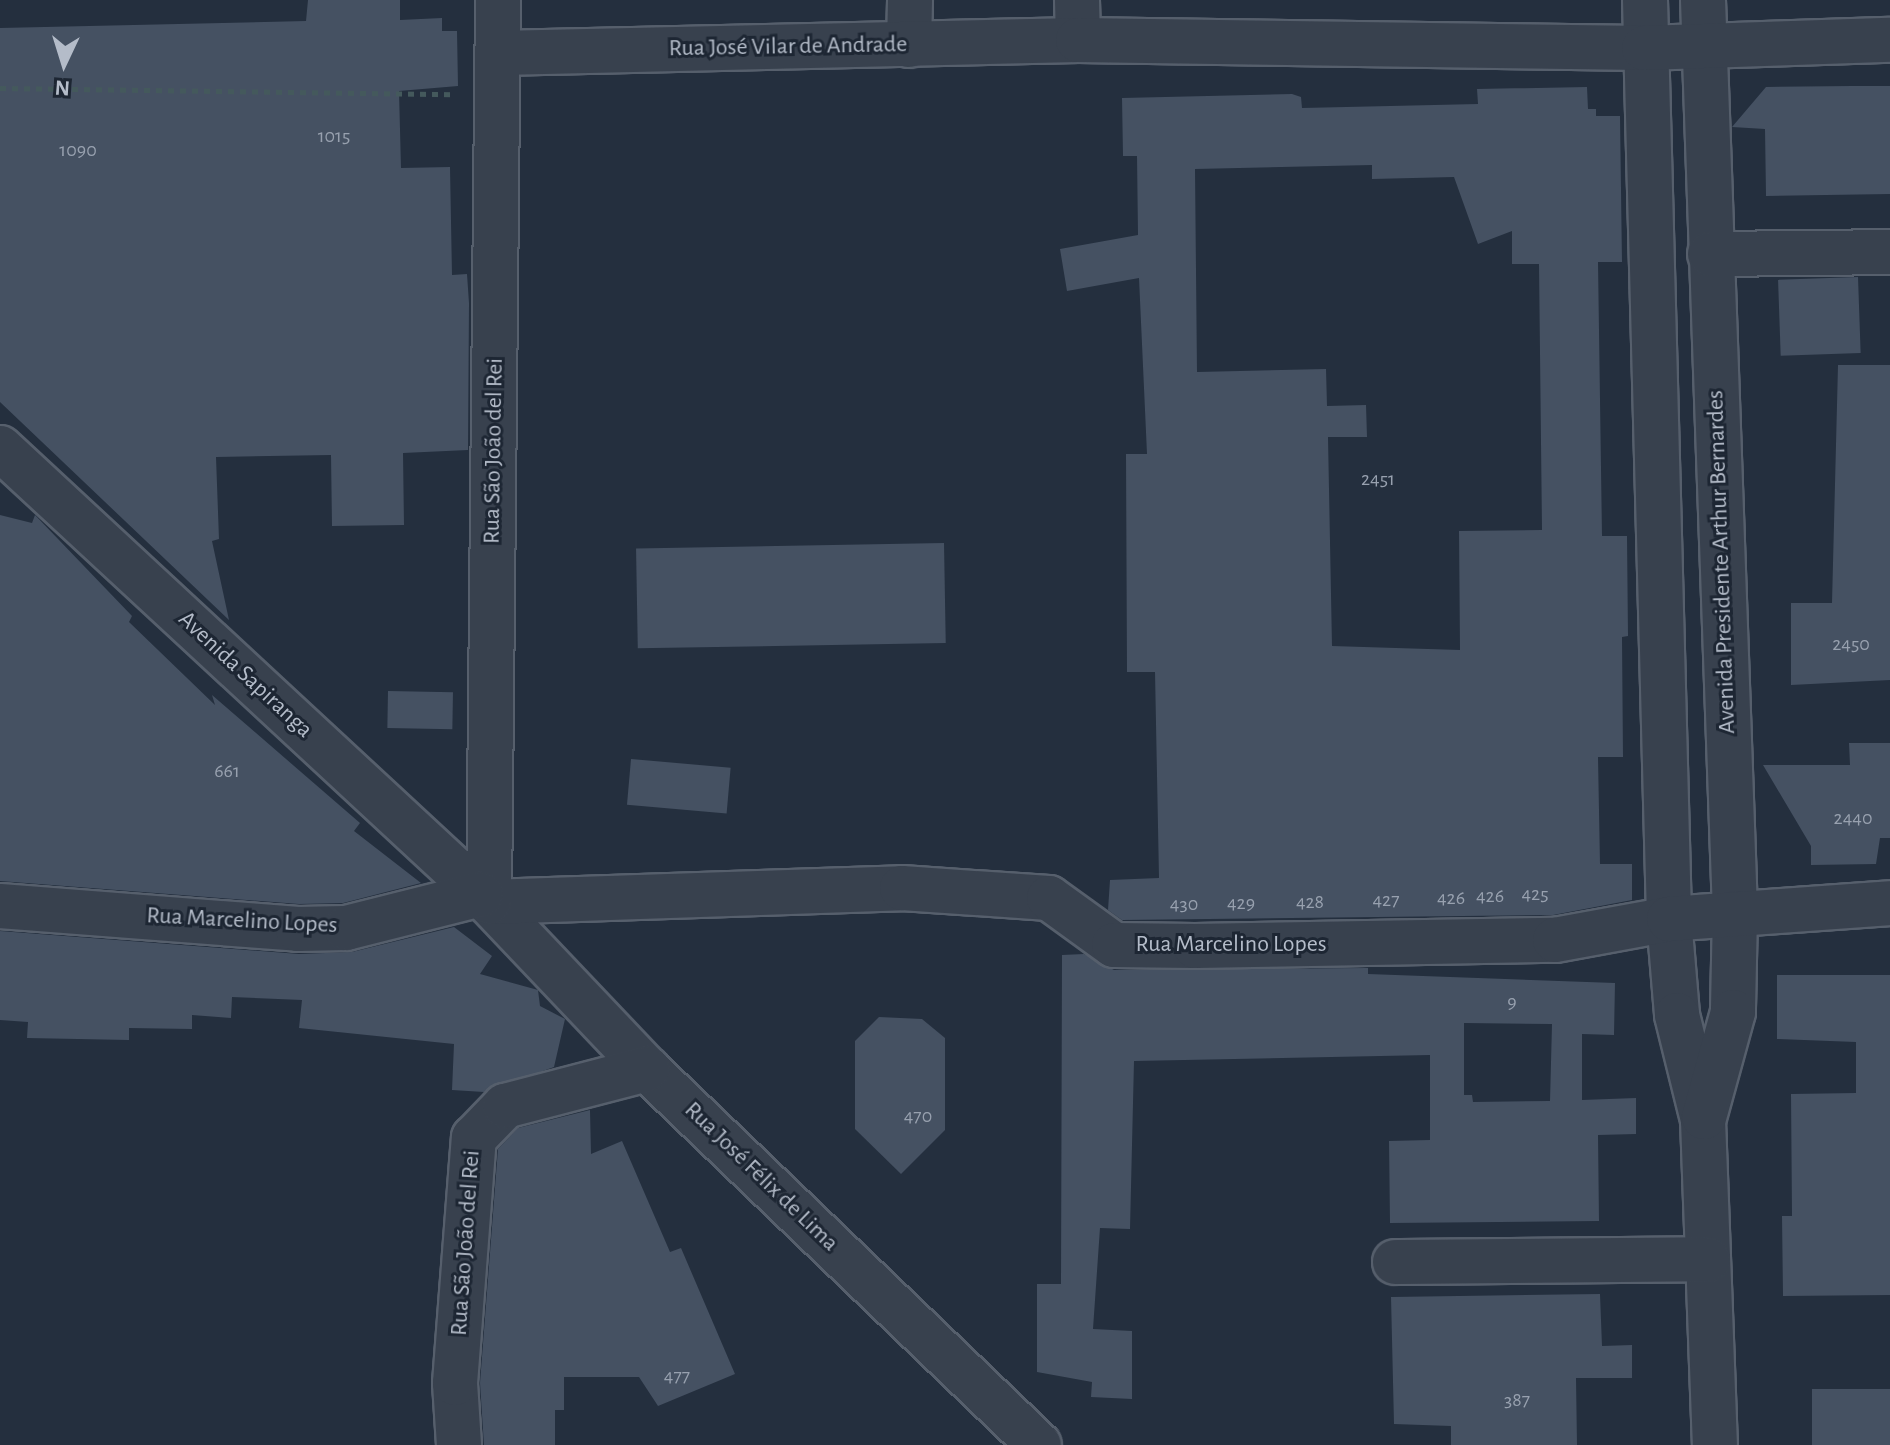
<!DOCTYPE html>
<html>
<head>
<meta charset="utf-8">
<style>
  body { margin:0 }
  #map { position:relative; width:1890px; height:1445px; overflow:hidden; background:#242f3e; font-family:"Alegreya Sans",sans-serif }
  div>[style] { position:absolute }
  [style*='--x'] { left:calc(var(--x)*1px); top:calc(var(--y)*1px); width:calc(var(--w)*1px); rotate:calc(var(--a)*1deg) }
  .building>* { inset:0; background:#455162; transform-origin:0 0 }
  .path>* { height:5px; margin-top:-2.5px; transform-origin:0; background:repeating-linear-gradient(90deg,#44595c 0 6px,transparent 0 12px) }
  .roads { filter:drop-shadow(2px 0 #565f6c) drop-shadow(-2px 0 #565f6c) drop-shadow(0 2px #565f6c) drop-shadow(0 -2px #565f6c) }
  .minor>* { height:44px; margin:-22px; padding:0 22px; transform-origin:22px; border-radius:22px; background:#38414e }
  span { translate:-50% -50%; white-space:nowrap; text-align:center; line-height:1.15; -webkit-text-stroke:6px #1d2633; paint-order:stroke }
  .number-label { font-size:20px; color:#98a1af }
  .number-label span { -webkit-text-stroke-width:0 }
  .street-label { font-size:24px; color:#b4bcc9 }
  .north { position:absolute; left:24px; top:24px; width:80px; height:80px; -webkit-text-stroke:6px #1d2633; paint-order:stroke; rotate:184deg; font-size:22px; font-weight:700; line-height:32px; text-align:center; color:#b4bcc9 }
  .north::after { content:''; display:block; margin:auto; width:28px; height:36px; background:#b4bcc9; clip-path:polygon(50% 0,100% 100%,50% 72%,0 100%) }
</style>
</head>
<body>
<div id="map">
  <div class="building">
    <div style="clip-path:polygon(308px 0,400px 0,400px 20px,442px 18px,442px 31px,457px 31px,458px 86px,399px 91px,401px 168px,450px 167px,452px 275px,467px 274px,469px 303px,468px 450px,403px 453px,404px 525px,332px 526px,331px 455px,216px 457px,219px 539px,212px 541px,229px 620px,0 402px,0 28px,306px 21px)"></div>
    <div style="clip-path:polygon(1853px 86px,1890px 86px,1890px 194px,1766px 196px,1765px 129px,1732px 127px,1766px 87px)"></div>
    <div style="clip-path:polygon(evenodd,1587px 87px,1588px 109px,1596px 109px,1596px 116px,1620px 116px,1622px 262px,1598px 262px,1602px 536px,1627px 536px,1628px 636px,1622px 637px,1623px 757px,1598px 757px,1600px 864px,1632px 864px,1632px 900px,1553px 915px,1122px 920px,1108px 910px,1110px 880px,1159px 878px,1155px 672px,1127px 672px,1126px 454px,1147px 454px,1139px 278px,1067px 291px,1060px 249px,1138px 235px,1137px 156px,1123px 156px,1122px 98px,1292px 94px,1301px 97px,1302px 108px,1478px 104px,1477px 89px,1587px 87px,1372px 165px,1372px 179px,1454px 177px,1478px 244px,1512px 231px,1512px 264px,1539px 264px,1542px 530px,1459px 531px,1460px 650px,1332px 646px,1328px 437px,1367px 437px,1366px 405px,1327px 406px,1326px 369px,1197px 372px,1195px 169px,1372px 165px)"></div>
    <div style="left:1858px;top:277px;width:76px;height:80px;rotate:88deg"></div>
    <div style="clip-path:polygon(1838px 365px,1890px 365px,1890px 680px,1791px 685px,1791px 603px,1832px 603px)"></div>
    <div style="clip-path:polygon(0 515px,32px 523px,35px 515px,132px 616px,129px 622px,215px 705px,212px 695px,360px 823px,354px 831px,421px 883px,343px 903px,299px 904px,0 881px)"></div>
    <div style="left:944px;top:543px;width:100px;height:308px;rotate:89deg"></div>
    <div style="left:388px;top:691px;width:65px;height:37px;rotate:1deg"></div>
    <div style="clip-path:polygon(1849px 743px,1890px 743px,1890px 838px,1880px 838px,1876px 864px,1811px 865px,1811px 846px,1763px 765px,1850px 765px)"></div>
    <div style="left:631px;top:759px;width:100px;height:46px;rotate:5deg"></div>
    <div style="clip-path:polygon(454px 927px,492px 956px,480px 974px,538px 990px,540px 1006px,565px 1019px,554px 1067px,484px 1092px,452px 1090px,454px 1044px,299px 1028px,302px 1000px,232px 997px,231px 1018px,192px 1015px,192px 1029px,129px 1028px,129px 1040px,27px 1038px,28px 1022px,0 1020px,0 931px,299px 954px,352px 952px)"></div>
    <div style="clip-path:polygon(evenodd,1084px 954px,1114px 970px,1368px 968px,1368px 974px,1615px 983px,1614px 1035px,1582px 1034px,1582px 1100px,1636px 1098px,1636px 1134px,1598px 1135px,1599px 1221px,1390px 1223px,1389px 1141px,1430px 1140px,1430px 1055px,1134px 1061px,1130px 1229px,1100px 1228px,1093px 1329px,1132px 1331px,1132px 1399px,1091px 1397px,1092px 1382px,1037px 1372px,1037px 1284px,1061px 1284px,1062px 955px,1084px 954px,1464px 1023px,1552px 1024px,1550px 1101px,1473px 1102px,1472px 1095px,1464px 1095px,1464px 1023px)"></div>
    <div style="clip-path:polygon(1777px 975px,1890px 975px,1890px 1295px,1783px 1296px,1782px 1216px,1792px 1216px,1791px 1094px,1856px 1093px,1856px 1042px,1777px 1039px)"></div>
    <div style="clip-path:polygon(879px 1017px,922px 1019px,945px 1038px,945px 1130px,901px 1174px,855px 1129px,855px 1041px)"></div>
    <div style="clip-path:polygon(590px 1110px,591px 1154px,622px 1141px,670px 1252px,681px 1248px,735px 1374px,658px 1406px,639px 1377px,564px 1377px,564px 1410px,555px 1410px,555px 1445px,484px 1445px,480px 1383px,498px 1149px,518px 1128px)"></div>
    <div style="clip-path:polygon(1600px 1294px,1602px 1346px,1632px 1345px,1632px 1378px,1576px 1378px,1577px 1445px,1451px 1445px,1451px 1426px,1394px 1424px,1391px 1297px)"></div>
    <div style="left:1812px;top:1389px;width:78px;height:56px"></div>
  </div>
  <div class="path">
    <div style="--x:0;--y:88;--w:453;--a:0.8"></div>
  </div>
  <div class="roads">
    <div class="minor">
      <div style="--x:1077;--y:0;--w:40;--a:88.6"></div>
      <div style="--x:1645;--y:0;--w:919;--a:88.5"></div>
      <div style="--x:1669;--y:919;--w:96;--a:85.2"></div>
      <div style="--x:1677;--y:1015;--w:108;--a:76.1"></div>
      <div style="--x:1703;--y:1120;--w:325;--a:87.9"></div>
      <div style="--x:1703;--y:0;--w:914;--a:87.99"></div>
      <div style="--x:1735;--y:913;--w:99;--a:91.2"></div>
      <div style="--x:1733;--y:1012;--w:109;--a:105.4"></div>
      <div style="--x:909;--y:45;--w:45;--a:-88.7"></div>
      <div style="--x:499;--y:53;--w:579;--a:-1.29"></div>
      <div style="--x:1078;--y:40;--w:566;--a:0.81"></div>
      <div style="--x:1644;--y:48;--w:246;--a:-1.9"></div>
      <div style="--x:1710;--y:254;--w:180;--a:-0.6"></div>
      <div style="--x:0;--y:448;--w:656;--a:42.84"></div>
      <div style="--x:481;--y:894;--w:241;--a:46.5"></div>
      <div style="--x:647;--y:1069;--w:543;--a:43.81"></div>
      <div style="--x:489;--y:902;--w:413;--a:-1.9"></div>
      <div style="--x:902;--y:888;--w:147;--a:3.9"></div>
      <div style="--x:1049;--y:898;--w:80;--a:35.9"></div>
      <div style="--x:1114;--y:945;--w:81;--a:0.7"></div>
      <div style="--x:1195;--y:946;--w:360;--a:-1"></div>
      <div style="--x:1555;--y:940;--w:116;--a:-10.4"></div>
      <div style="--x:1669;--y:919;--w:222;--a:-4.1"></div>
      <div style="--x:489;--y:902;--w:902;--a:-89.43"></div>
      <div style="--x:0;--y:906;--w:299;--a:4.4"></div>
      <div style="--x:298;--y:929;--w:48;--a:-1.2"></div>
      <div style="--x:346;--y:928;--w:139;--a:-14.1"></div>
      <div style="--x:1395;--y:1262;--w:313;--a:-0.5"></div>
      <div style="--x:459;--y:1445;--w:62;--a:-93.7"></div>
      <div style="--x:455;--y:1383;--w:246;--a:-85.6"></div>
      <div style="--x:474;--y:1138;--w:45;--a:-45.9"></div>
      <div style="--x:505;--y:1106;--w:147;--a:-14.6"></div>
    </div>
  </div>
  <div class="number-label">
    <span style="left:334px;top:136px">1015</span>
    <span style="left:78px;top:150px">1090</span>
    <span style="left:1378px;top:479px">2451</span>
    <span style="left:1851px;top:644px">2450</span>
    <span style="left:227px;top:771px">661</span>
    <span style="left:1853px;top:818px">2440</span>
    <span style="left:1535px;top:894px">425</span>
    <span style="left:1490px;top:896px">426</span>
    <span style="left:1451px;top:898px">426</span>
    <span style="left:1386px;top:900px">427</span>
    <span style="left:1310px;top:902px">428</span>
    <span style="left:1241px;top:903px">429</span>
    <span style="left:1184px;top:904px">430</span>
    <span style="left:1512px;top:1002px">9</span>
    <span style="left:918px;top:1116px">470</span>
    <span style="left:677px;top:1376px">477</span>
    <span style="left:1517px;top:1400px">387</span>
  </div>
  <div class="street-label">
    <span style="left:788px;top:47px;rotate:-1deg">Rua José Vilar de Andrade</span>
    <span style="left:494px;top:451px;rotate:-89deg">Rua São João del Rei</span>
    <span style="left:1722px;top:562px;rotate:-92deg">Avenida Presidente Arthur Bernardes</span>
    <span style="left:245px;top:675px;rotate:43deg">Avenida Sapiranga</span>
    <span style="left:242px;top:921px;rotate:3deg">Rua Marcelino Lopes</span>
    <span style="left:1231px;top:945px">Rua Marcelino Lopes</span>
    <span style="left:761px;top:1177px;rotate:44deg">Rua José Félix de Lima</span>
    <span style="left:466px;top:1243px;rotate:-86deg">Rua São João del Rei</span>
  </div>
  <div class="north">N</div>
</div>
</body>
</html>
